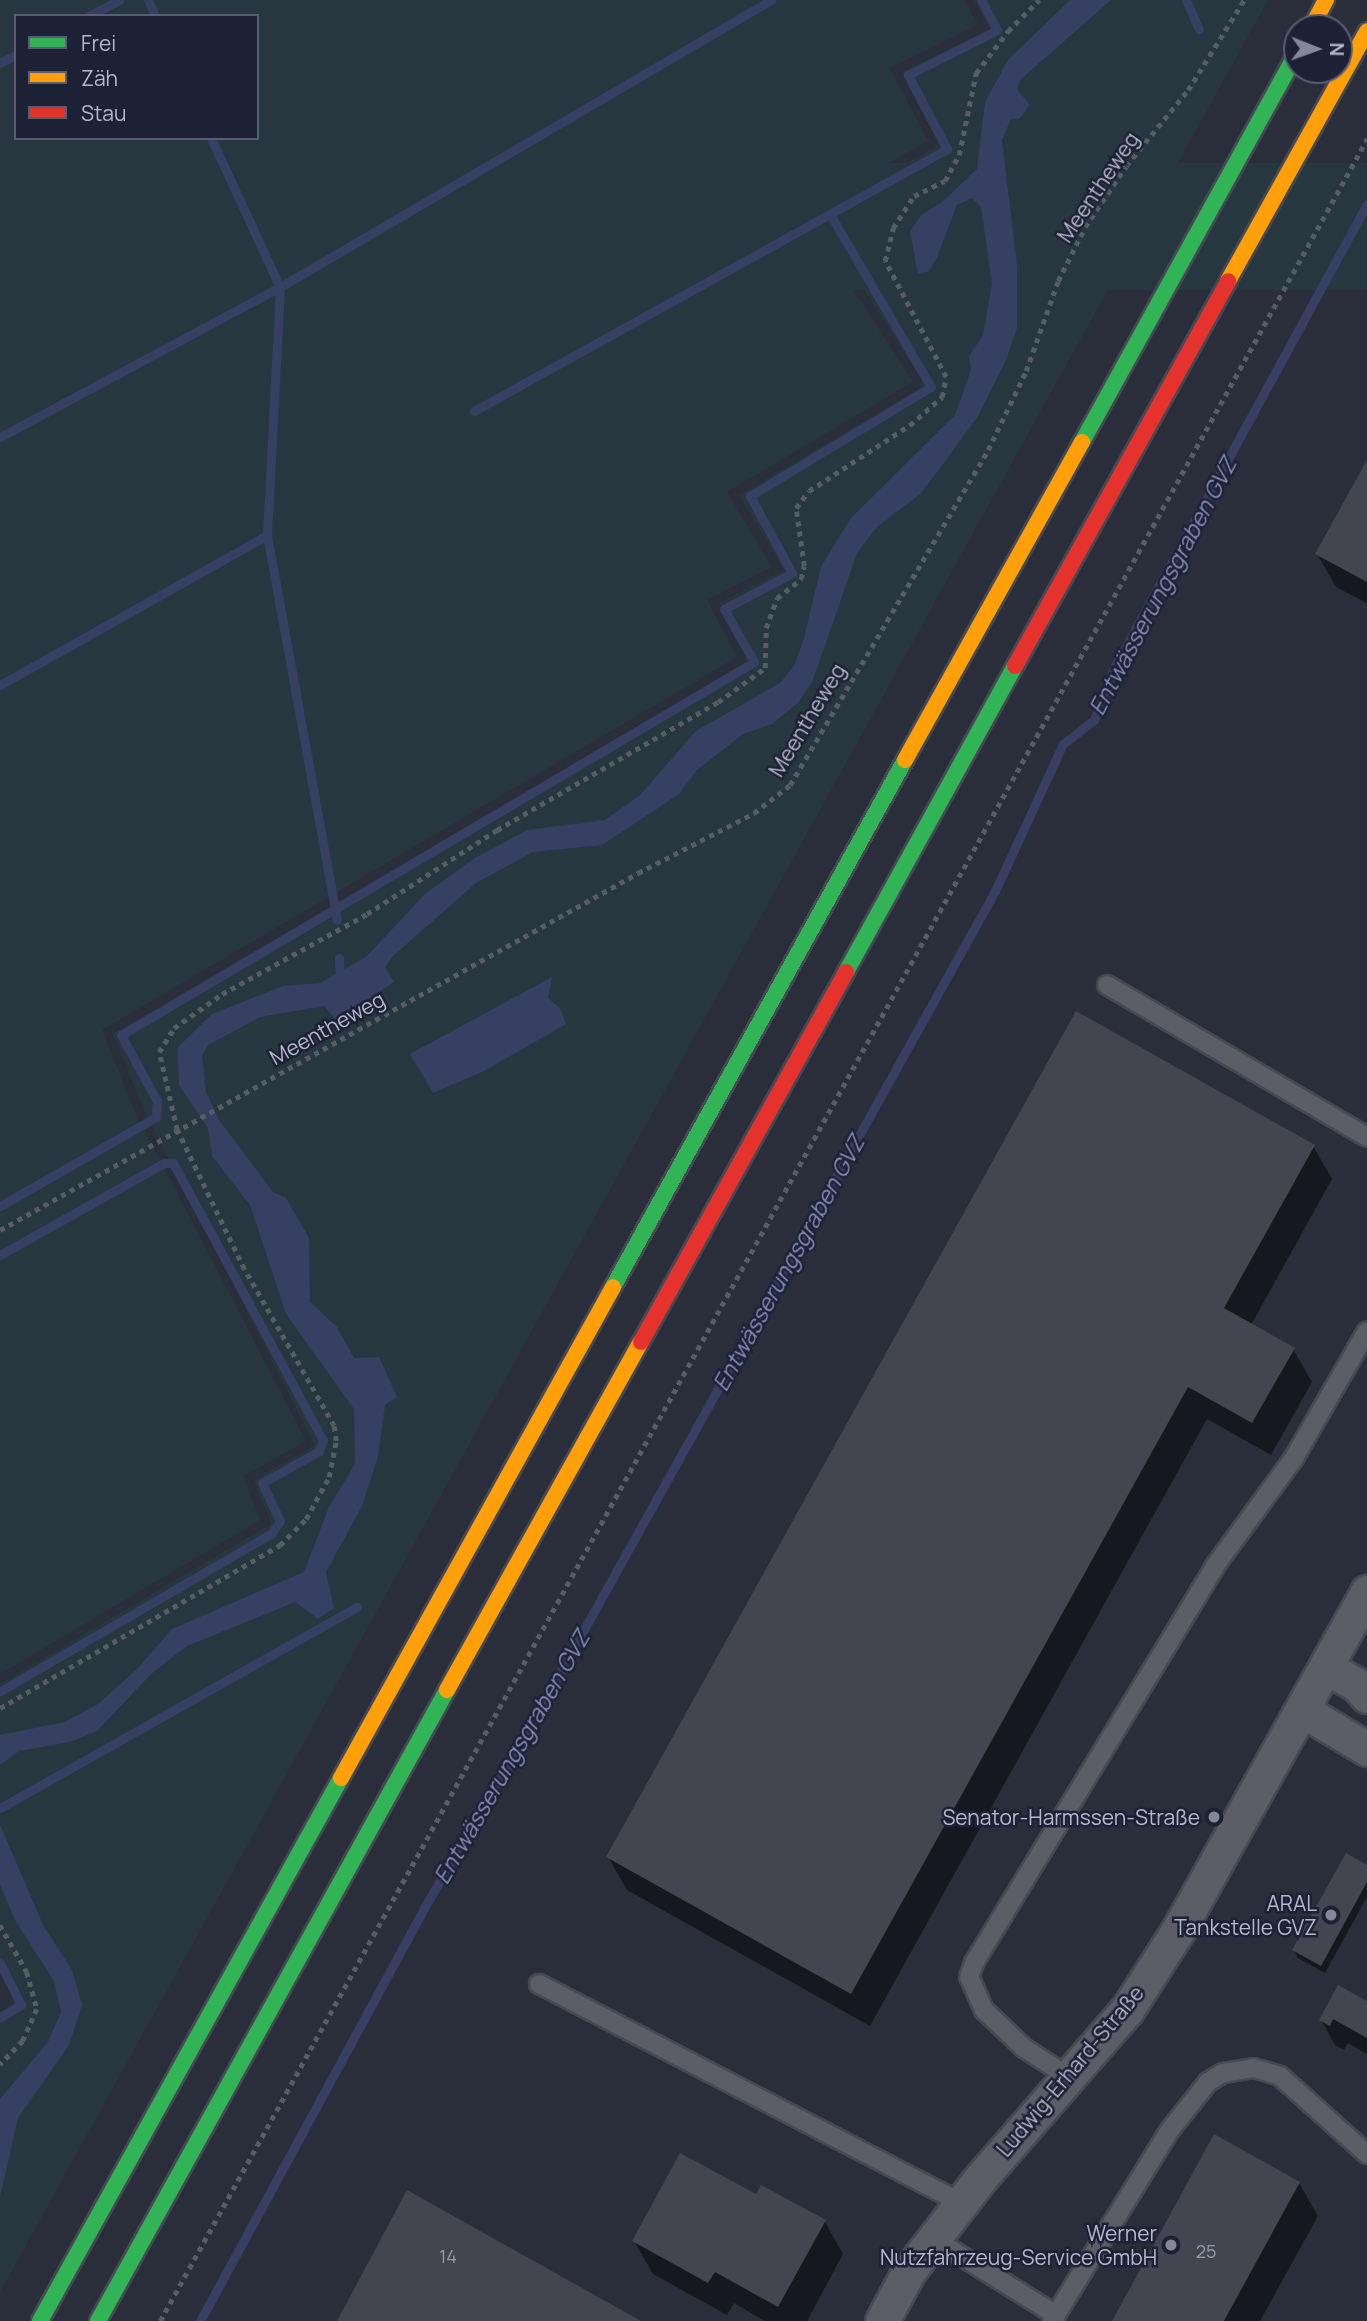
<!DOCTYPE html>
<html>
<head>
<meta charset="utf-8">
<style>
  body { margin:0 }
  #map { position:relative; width:1367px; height:2321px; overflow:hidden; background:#2a2e3a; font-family:Manrope,sans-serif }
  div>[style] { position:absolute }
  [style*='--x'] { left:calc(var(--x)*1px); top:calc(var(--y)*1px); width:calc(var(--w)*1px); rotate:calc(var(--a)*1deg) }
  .green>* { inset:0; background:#273740; transform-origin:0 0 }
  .water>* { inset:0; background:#373f63 }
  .shadow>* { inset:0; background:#0007 }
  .stream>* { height:9px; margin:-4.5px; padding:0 4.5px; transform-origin:4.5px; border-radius:4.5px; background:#373f63 }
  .building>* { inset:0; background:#434650 }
  .path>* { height:4.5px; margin-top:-2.25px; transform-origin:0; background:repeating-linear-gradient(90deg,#585c64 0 5px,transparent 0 10px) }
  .roads { filter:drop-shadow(2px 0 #464953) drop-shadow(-2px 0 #464953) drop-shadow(0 2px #464953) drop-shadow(0 -2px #464953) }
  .lane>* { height:18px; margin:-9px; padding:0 9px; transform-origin:9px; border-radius:9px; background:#5b5d67 }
  .street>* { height:33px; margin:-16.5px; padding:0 16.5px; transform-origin:16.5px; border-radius:16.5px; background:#5b5d67 }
  .fast>* { height:16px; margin:-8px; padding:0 8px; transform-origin:8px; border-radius:8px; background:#30b455 }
  .slow>* { height:16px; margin:-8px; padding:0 8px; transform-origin:8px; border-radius:8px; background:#ff9f0a }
  .jam>* { height:16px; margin:-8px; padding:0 8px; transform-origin:8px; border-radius:8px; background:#e5322d }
  .dots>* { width:19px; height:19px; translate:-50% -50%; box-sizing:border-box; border:4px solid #1d2135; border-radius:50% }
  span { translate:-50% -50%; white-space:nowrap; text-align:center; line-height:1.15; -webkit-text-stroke:5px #1d2135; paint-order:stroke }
  .number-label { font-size:18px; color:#989cac }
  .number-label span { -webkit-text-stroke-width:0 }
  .street-label { font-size:21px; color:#b5b8ca }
  .poi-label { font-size:21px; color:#b5b8ca }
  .right { translate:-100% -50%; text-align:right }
  .water-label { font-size:23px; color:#838db7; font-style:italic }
  .legend { position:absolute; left:14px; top:14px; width:245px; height:126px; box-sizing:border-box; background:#1d2135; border:2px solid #5a5d71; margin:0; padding:9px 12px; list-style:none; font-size:21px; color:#b5b8ca }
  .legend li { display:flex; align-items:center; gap:14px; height:35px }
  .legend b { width:35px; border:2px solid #5a5d71 }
  .north { position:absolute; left:1283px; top:14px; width:70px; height:70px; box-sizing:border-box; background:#1d2135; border:2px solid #5a5d71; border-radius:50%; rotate:91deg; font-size:19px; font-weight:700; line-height:28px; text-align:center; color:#b5b8ca }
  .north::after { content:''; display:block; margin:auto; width:24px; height:32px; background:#848898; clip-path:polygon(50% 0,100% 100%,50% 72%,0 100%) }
</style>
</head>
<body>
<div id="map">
  <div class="green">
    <div style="clip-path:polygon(evenodd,0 0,964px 0,978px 25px,890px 68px,928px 141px,818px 203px,814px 228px,913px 382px,727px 492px,772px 567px,707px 600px,737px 657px,102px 1030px,135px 1112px,306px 1441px,243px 1476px,260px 1520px,0 1674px,0 0,16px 16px,257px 16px,257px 138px,16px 138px,16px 16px)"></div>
    <div style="clip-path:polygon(974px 0,1268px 0,0 2292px,0 2012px,16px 2002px,0 1974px,0 1684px,271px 1524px,254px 1480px,315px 1445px,143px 1108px,113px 1034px,748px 661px,719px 603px,784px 570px,739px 495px,920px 388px,922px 380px,823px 225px,826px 208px,939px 145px,901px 72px,990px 29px)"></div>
    <div style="left:1367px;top:163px;width:127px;height:2466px;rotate:90deg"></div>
  </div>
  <div class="water">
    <div style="clip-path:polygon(1070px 0,1111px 0,1020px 80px,1017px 89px,1030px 105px,1020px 118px,1011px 119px,1002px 140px,1017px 266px,1017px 328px,1006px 360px,978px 416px,941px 467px,920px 494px,876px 528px,857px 553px,813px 680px,798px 703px,772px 724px,743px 734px,697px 770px,679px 794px,602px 845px,533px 852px,476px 883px,393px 956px,385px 967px,394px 982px,336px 1020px,324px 1006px,260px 1017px,208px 1045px,202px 1056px,206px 1092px,219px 1120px,273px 1192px,286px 1198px,309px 1238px,310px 1302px,337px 1327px,354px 1358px,379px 1357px,397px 1397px,385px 1405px,378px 1457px,362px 1506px,326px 1572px,334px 1608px,318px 1619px,295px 1602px,187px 1646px,151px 1674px,97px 1731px,70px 1742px,19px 1751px,0 1765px,0 1735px,65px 1722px,98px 1704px,138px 1668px,172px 1629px,304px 1572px,329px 1507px,355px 1464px,354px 1409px,286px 1314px,250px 1205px,212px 1156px,208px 1128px,179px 1085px,177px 1048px,212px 1014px,283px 986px,320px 983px,366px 957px,426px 893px,475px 858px,527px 830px,605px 820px,640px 795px,696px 731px,780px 683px,794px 666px,803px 642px,821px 567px,850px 519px,955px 415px,971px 370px,969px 356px,983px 335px,992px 284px,981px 207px,972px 198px,957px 205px,937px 257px,928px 272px,918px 274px,910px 232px,921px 215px,941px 203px,977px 169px,985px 102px,1008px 60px)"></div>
    <div style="clip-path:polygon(552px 977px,548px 998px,560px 1008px,566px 1024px,484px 1071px,433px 1093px,410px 1054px)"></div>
    <div style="clip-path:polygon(0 1825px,44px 1927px,72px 1970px,82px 2005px,69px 2045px,18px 2118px,0 2197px,0 2099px,48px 2042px,61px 2012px,54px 1981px,15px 1920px,0 1884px)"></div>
  </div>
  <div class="shadow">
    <div style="clip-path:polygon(1367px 464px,1367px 603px,1336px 587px,1317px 554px)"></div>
    <div style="clip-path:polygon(1313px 1146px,1332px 1179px,1251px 1325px,1293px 1349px,1312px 1382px,1271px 1455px,1207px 1419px,870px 2026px,627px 1890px,608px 1857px)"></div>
    <div style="clip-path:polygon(1367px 1867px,1367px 1897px,1325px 1973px,1298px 1958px,1294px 1950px)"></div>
    <div style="clip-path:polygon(1367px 2003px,1367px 2054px,1348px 2043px,1344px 2050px,1335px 2045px,1321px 2020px)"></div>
    <div style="clip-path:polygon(1299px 2183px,1318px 2216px,1260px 2321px,1114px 2321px)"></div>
    <div style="clip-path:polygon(757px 2197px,825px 2222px,843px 2254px,807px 2321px,765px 2321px,734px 2303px,727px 2315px,653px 2274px,634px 2241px)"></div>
  </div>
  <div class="stream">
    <div style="--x:148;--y:0;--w:17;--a:66"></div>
    <div style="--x:1186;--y:0;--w:32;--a:66"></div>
    <div style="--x:89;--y:16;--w:34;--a:-28"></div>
    <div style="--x:0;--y:63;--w:18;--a:-27"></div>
    <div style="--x:211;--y:138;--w:164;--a:65.2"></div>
    <div style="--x:280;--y:287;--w:248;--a:93"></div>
    <div style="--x:267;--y:535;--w:391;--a:79.7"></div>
    <div style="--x:474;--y:411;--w:541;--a:-28.98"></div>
    <div style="--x:947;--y:149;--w:84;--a:-117.8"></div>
    <div style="--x:908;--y:75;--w:100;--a:-26.8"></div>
    <div style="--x:997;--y:30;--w:34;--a:-118"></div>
    <div style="--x:0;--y:437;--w:318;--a:-28.2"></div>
    <div style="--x:280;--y:287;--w:569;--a:-30.31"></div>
    <div style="--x:0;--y:685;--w:306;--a:-29.3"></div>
    <div style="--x:339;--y:958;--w:26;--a:88"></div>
    <div style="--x:0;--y:1206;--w:180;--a:-29.7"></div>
    <div style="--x:156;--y:1117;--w:16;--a:-86"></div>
    <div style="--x:157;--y:1101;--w:75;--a:-118.6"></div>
    <div style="--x:121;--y:1035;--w:735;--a:-30.51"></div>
    <div style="--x:754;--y:662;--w:61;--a:-119.5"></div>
    <div style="--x:724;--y:609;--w:77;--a:-27.9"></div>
    <div style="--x:792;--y:573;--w:88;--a:-118.6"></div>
    <div style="--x:750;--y:496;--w:211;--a:-31.1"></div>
    <div style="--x:931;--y:387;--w:200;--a:-120.3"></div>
    <div style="--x:0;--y:1255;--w:188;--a:-29.3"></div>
    <div style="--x:164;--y:1163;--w:9;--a:0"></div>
    <div style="--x:173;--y:1163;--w:315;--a:61.6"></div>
    <div style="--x:323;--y:1440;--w:12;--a:110"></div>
    <div style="--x:319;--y:1451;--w:65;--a:150.7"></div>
    <div style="--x:262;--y:1483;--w:42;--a:64.7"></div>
    <div style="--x:280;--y:1521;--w:14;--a:124"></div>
    <div style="--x:272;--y:1533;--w:315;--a:149.8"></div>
    <div style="--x:0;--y:1808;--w:410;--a:-29.4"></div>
    <div style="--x:0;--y:1963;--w:47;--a:63.4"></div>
    <div style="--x:21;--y:2005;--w:24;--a:150"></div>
    <div style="--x:200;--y:2321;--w:470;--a:-61.5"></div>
    <div style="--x:424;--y:1908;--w:175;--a:-59.5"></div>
    <div style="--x:513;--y:1757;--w:991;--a:-60.9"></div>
    <div style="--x:995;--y:891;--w:162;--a:-65.2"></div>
    <div style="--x:1063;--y:744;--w:39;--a:-38"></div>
    <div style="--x:1094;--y:720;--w:56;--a:-69"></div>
    <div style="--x:1114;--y:668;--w:528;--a:-61.4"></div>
  </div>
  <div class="building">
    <div style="clip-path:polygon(1367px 460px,1367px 582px,1315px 554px)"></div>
    <div style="clip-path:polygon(1076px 1011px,1315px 1145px,1224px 1308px,1295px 1348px,1252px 1423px,1188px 1387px,851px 1994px,606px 1857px)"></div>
    <div style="clip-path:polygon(1346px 1853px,1367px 1865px,1367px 1882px,1321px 1966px,1292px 1950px)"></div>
    <div style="clip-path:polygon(1338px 1985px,1367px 2001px,1367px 2038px,1333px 2019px,1330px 2026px,1319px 2020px)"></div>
    <div style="clip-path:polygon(1214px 2134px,1300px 2182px,1224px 2321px,1112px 2321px)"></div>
    <div style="clip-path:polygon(680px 2153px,756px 2194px,761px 2185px,826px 2220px,778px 2307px,715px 2272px,708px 2283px,632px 2241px)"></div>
    <div style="clip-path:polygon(407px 2190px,641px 2321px,337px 2321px)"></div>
  </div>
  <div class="path">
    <div style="--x:0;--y:1230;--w:731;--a:-29.23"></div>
    <div style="--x:638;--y:873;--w:131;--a:-27.3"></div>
    <div style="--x:754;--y:813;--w:46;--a:-37.9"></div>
    <div style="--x:790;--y:785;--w:389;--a:-59.4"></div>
    <div style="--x:988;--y:450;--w:88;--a:-64.3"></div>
    <div style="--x:1026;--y:371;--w:96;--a:-70.4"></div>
    <div style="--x:1058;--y:281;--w:60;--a:-63.4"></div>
    <div style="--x:1085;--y:227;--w:73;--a:-56.1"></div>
    <div style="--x:1126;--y:166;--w:98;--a:-50.8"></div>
    <div style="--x:1188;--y:90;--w:106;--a:-58.1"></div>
    <div style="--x:0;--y:1708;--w:324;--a:-30.2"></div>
    <div style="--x:280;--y:1545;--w:37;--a:-45"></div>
    <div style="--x:306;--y:1519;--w:48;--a:-61.3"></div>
    <div style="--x:329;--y:1477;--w:37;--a:-79"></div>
    <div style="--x:336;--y:1441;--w:15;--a:-98"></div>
    <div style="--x:334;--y:1426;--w:181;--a:-119.8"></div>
    <div style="--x:244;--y:1269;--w:154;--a:-115.7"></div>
    <div style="--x:177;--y:1130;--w:80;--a:-103"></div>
    <div style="--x:159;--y:1052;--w:28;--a:-58"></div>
    <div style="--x:174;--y:1028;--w:59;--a:-35.3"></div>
    <div style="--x:222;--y:994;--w:166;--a:-28.9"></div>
    <div style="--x:367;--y:914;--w:155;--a:-32.9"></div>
    <div style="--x:497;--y:830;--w:255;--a:-30.1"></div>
    <div style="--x:718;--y:702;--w:58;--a:-35.9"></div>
    <div style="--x:765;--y:668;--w:40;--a:-88.6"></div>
    <div style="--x:766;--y:628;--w:32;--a:-70"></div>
    <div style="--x:777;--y:598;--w:31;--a:-38"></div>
    <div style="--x:801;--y:579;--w:13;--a:-77"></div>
    <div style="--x:804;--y:566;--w:59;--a:-97.9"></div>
    <div style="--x:796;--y:508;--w:21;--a:-53"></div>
    <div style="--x:809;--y:491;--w:121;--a:-33.2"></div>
    <div style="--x:910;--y:425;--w:43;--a:-41.2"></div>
    <div style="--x:942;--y:397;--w:20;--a:-79"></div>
    <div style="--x:946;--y:377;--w:131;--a:-117.7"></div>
    <div style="--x:885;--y:261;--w:34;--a:-76"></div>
    <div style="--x:893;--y:228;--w:38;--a:-57"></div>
    <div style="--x:914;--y:196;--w:34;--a:-26"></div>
    <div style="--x:945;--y:181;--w:30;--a:-62"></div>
    <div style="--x:959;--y:155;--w:84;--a:-78.3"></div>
    <div style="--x:976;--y:73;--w:53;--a:-52.7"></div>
    <div style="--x:1008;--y:31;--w:44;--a:-45"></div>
    <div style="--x:0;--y:1925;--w:54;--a:60.1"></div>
    <div style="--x:27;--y:1972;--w:38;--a:75"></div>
    <div style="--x:37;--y:2009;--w:35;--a:114"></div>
    <div style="--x:23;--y:2041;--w:33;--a:134"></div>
    <div style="--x:160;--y:2321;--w:2494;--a:-61.05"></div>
  </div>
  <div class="roads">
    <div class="lane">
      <div style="--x:1107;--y:985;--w:301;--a:30.3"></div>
      <div style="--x:539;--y:1984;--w:476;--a:27.4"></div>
      <div style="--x:1069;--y:2077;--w:54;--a:-147.2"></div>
      <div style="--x:1024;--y:2048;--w:55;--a:-136.5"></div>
      <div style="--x:984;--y:2010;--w:36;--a:-114"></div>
      <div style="--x:969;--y:1977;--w:15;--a:-70"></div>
      <div style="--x:974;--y:1963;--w:464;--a:-58.7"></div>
      <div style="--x:1215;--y:1566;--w:134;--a:-53.8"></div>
      <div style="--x:1294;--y:1458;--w:146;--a:-60.1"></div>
      <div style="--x:934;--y:2239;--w:144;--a:31.9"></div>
      <div style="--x:1052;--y:2321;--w:225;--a:-58.3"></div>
      <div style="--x:1170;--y:2130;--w:61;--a:-51.6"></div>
      <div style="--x:1208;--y:2082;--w:17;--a:-31"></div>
      <div style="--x:1223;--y:2073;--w:31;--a:-9"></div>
      <div style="--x:1254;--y:2068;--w:27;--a:17"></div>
      <div style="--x:1280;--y:2076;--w:117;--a:41.9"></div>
    </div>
    <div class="street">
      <div style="--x:1326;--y:1667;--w:36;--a:30"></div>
      <div style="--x:1357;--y:1685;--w:15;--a:48"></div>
      <div style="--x:1302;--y:1710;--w:76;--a:31"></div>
      <div style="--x:882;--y:2321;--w:57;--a:-61.6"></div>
      <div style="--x:909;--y:2271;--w:115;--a:-52.4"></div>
      <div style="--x:979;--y:2180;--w:225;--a:-49"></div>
      <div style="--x:1127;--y:2010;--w:98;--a:-57.4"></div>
      <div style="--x:1180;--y:1927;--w:384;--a:-60.8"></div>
    </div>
    <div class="fast">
      <div style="--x:1082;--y:442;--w:444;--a:-61.1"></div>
      <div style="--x:846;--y:972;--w:350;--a:-61.1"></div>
      <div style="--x:613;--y:1287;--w:602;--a:-61.01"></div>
      <div style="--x:40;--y:2321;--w:621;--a:-61"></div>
      <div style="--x:98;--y:2321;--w:721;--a:-61.05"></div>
    </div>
    <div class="slow">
      <div style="--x:1311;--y:28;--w:32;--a:-62"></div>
      <div style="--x:1228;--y:281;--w:286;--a:-60.9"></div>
      <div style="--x:905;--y:760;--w:364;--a:-60.9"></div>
      <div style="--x:447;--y:1690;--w:398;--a:-60.9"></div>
      <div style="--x:341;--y:1778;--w:561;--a:-61.01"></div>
    </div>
    <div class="jam">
      <div style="--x:1015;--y:666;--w:440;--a:-61"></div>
      <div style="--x:641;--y:1342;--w:423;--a:-61"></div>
    </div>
  </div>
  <div class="dots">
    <div style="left:1214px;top:1817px;background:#848898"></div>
    <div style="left:1331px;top:1915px;background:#848898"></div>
    <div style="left:1171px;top:2245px;background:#848898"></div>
  </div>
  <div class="number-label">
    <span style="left:1206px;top:2251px">25</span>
    <span style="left:448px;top:2256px">14</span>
  </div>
  <div class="street-label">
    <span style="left:1098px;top:187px;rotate:-56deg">Meentheweg</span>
    <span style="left:807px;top:720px;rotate:-59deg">Meentheweg</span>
    <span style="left:327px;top:1028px;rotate:-29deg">Meentheweg</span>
    <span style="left:1070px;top:2071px;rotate:-50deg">Ludwig-Erhard-Straße</span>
  </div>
  <div class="poi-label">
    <span class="right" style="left:1200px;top:1817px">Senator-Harmssen-Straße</span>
    <span class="right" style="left:1317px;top:1915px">ARAL<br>Tankstelle GVZ</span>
    <span class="right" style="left:1157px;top:2245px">Werner<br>Nutzfahrzeug-Service GmbH</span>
  </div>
  <div class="water-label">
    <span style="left:1162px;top:586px;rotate:-62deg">Entwässerungsgraben GVZ</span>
    <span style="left:788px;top:1263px;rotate:-61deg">Entwässerungsgraben GVZ</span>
    <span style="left:511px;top:1757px;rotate:-60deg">Entwässerungsgraben GVZ</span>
  </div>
  <ul class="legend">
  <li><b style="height:9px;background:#30b455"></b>Frei</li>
  <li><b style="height:9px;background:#ff9f0a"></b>Zäh</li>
  <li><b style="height:9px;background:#e5322d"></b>Stau</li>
  </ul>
  <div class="north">N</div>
</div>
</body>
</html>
